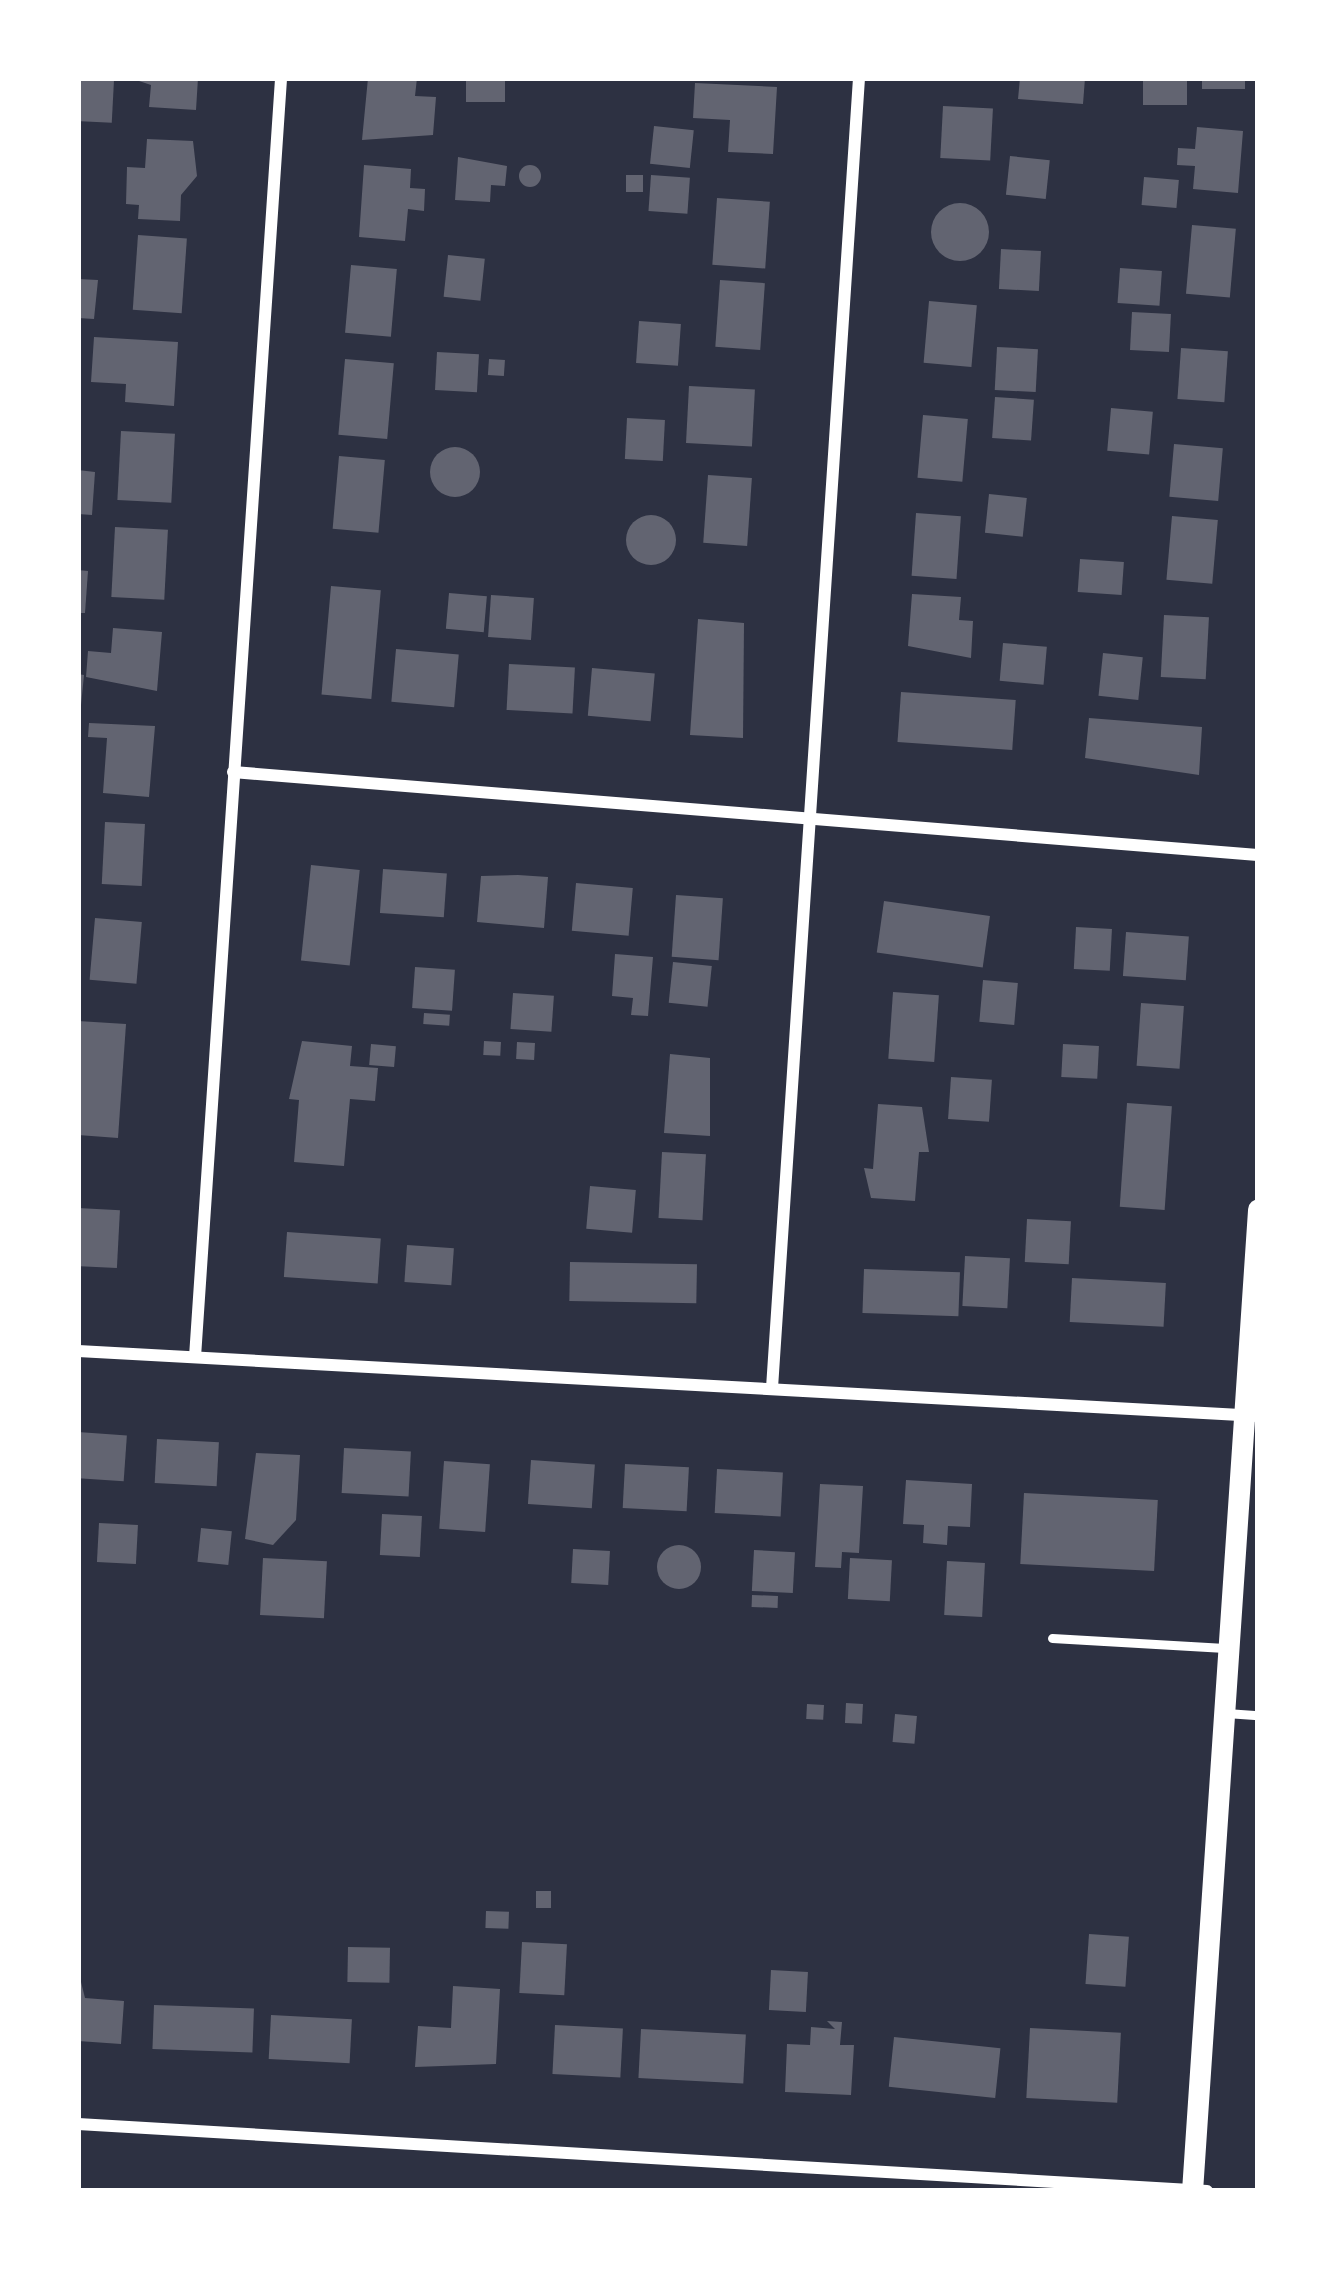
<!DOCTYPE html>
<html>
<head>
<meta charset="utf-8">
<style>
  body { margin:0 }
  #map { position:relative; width:1336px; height:2269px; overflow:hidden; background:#2d3142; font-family:"Fira Sans Condensed",sans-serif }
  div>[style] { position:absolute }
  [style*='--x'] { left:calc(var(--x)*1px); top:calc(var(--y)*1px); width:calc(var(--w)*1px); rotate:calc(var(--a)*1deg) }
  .building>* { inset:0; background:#626471; transform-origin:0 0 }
  .round { border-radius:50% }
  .service>* { height:9px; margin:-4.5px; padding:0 4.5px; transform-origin:4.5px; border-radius:4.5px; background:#fff }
  .minor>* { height:12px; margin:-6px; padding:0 6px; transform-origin:6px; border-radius:6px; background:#fff }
  .tertiary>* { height:21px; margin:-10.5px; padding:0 10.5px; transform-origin:10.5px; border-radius:10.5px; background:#fff }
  span { translate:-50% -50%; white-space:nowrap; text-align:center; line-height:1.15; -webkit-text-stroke:9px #fff; paint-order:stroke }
  .frame { position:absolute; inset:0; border:81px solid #fff; pointer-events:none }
</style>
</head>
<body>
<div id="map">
  <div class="building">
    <div style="clip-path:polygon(130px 78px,198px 78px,196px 110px,149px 107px,151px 85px)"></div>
    <div style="clip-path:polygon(368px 78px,417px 78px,415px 96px,436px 97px,433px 135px,362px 140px)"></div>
    <div style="left:466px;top:78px;width:39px;height:24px"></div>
    <div style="clip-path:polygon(1020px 78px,1085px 78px,1083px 104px,1018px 99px)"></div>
    <div style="left:1143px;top:78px;width:44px;height:27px"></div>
    <div style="left:1202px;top:78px;width:43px;height:11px"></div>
    <div style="left:78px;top:79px;width:36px;height:42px;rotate:3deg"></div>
    <div style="clip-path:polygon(695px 83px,777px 87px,773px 154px,728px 152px,730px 120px,693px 118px)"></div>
    <div style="left:943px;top:106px;width:50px;height:52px;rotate:3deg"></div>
    <div style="left:654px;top:126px;width:40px;height:38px;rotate:6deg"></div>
    <div style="clip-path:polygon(1197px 127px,1243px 131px,1238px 193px,1193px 189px,1195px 166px,1177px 165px,1178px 148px,1195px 149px)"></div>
    <div style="clip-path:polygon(147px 139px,193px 141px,197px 176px,181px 195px,180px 221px,138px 219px,139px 205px,126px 204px,127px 167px,145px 168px)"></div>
    <div style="left:1010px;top:156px;width:40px;height:39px;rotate:6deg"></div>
    <div style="clip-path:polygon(458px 157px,507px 166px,505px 186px,491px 185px,490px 202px,455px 200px)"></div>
    <div style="clip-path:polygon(364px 165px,411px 169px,410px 188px,425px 189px,424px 211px,408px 209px,405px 241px,359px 237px)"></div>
    <div class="round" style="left:519px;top:165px;width:22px;height:22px"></div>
    <div style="left:626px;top:175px;width:17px;height:17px"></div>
    <div style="left:651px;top:175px;width:39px;height:36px;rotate:4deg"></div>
    <div style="left:1144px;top:177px;width:35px;height:28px;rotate:5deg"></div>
    <div style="left:717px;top:198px;width:53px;height:67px;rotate:4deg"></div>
    <div class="round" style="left:931px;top:203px;width:58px;height:58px"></div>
    <div style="left:1192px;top:225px;width:44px;height:69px;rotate:5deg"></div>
    <div style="left:138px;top:235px;width:49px;height:75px;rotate:4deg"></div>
    <div style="left:1001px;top:249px;width:40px;height:40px;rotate:3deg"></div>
    <div style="left:448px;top:255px;width:37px;height:42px;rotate:6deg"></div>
    <div style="left:351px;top:265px;width:46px;height:68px;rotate:5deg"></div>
    <div style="left:1120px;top:268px;width:42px;height:35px;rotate:4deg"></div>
    <div style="clip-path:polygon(78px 279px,98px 280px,94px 319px,78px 318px)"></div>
    <div style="left:720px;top:280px;width:45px;height:67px;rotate:4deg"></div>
    <div style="left:929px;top:301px;width:48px;height:62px;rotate:5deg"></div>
    <div style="left:1132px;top:312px;width:39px;height:38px;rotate:3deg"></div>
    <div style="left:639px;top:321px;width:42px;height:42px;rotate:4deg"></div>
    <div style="clip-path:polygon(94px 337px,178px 342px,174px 406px,125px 402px,126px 384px,91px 382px)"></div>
    <div style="left:997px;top:347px;width:41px;height:43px;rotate:3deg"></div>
    <div style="left:1181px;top:348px;width:47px;height:51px;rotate:4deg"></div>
    <div style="left:437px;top:352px;width:42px;height:38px;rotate:3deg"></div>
    <div style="left:345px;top:359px;width:49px;height:76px;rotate:5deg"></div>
    <div style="left:489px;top:359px;width:16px;height:16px;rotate:4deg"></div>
    <div style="left:689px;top:386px;width:66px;height:57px;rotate:3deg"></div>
    <div style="left:995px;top:397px;width:39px;height:41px;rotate:4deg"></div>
    <div style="left:1111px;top:408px;width:42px;height:43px;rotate:5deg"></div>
    <div style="left:923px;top:415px;width:45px;height:63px;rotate:5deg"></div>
    <div style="left:627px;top:418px;width:38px;height:41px;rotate:3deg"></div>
    <div style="left:121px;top:431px;width:54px;height:69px;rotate:3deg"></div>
    <div style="left:1174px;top:444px;width:49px;height:53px;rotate:5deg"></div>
    <div class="round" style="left:430px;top:447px;width:50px;height:50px"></div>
    <div style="left:339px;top:456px;width:46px;height:73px;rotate:5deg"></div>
    <div style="clip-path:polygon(78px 470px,95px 472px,92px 515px,78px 514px)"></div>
    <div style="left:708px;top:475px;width:44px;height:68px;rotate:4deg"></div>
    <div style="left:989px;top:494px;width:38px;height:39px;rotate:6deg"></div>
    <div style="left:916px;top:513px;width:45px;height:63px;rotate:4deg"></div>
    <div class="round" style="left:626px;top:515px;width:50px;height:50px"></div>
    <div style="left:1172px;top:516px;width:46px;height:64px;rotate:5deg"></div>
    <div style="left:115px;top:527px;width:53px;height:70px;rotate:3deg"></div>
    <div style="left:1080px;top:559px;width:44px;height:33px;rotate:4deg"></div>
    <div style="clip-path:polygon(78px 570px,88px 571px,85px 613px,78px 613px)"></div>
    <div style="left:331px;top:586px;width:50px;height:109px;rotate:5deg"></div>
    <div style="left:449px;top:593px;width:38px;height:36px;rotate:5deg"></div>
    <div style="clip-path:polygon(912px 594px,961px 597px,959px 620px,973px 621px,971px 658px,908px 646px)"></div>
    <div style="left:491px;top:595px;width:43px;height:42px;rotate:4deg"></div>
    <div style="left:1164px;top:615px;width:45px;height:62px;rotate:3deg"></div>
    <div style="clip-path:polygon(698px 619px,744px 623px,743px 738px,690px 735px)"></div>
    <div style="clip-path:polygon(113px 628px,162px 632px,157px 691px,86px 677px,88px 651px,111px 653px)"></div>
    <div style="left:1003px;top:643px;width:44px;height:38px;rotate:5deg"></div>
    <div style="left:396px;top:649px;width:63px;height:53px;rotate:5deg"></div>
    <div style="left:1103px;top:653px;width:40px;height:43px;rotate:6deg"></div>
    <div style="left:509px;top:664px;width:66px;height:46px;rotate:3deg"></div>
    <div style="left:592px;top:668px;width:63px;height:48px;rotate:5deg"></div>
    <div style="clip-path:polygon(78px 674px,84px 675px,81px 705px,78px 705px)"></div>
    <div style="left:901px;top:692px;width:115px;height:50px;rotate:4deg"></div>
    <div style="clip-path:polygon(1089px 718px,1202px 727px,1199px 775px,1085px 758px)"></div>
    <div style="clip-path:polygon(89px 723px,155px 726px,149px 797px,103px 793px,107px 738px,88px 737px)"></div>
    <div style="left:105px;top:822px;width:40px;height:62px;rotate:3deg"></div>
    <div style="left:311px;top:865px;width:49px;height:96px;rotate:6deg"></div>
    <div style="left:383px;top:869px;width:64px;height:44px;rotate:4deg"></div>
    <div style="clip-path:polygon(518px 875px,548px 877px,544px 928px,477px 922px,481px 876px)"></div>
    <div style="left:576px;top:883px;width:57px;height:48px;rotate:5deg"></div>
    <div style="left:676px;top:895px;width:47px;height:62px;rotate:4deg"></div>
    <div style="left:884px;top:901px;width:107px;height:52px;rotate:8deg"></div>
    <div style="left:95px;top:918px;width:47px;height:62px;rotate:5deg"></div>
    <div style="left:1076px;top:927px;width:36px;height:42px;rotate:3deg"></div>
    <div style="left:1126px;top:932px;width:63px;height:44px;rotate:4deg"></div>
    <div style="clip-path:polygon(615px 954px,653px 957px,648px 1016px,631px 1015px,633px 998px,612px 996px)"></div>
    <div style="left:673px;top:962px;width:39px;height:41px;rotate:6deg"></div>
    <div style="left:415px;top:967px;width:40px;height:41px;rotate:4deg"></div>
    <div style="left:983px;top:980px;width:35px;height:42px;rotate:5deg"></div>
    <div style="left:893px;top:992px;width:46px;height:67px;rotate:4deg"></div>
    <div style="left:513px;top:993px;width:41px;height:36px;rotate:4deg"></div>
    <div style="left:1141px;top:1003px;width:43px;height:63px;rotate:4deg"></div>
    <div style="left:424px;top:1013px;width:26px;height:11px;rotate:4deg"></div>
    <div style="clip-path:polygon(78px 1021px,126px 1024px,118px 1138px,78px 1135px)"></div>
    <div style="clip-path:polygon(302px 1041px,352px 1046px,350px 1066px,378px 1068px,375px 1101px,350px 1099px,344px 1166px,294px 1162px,299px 1100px,289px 1099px)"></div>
    <div style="left:484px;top:1041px;width:17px;height:14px;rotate:3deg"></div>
    <div style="left:517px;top:1042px;width:18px;height:17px;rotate:3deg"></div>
    <div style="left:371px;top:1044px;width:25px;height:21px;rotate:5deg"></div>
    <div style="left:1063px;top:1044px;width:36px;height:33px;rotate:3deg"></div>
    <div style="clip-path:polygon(670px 1054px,710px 1058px,710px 1136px,664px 1133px)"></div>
    <div style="left:951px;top:1077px;width:41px;height:42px;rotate:4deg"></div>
    <div style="left:1127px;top:1103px;width:45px;height:104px;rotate:4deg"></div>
    <div style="clip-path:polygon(878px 1104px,922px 1107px,929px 1152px,919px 1152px,915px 1201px,871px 1198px,864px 1168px,873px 1169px)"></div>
    <div style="left:662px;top:1152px;width:44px;height:66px;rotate:3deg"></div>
    <div style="left:590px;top:1186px;width:46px;height:43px;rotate:5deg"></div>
    <div style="left:78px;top:1208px;width:42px;height:58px;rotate:3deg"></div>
    <div style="left:1027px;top:1219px;width:44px;height:43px;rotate:3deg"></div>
    <div style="left:287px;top:1232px;width:94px;height:45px;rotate:4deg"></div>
    <div style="left:407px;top:1245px;width:47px;height:37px;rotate:4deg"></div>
    <div style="left:965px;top:1256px;width:45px;height:50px;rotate:3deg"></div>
    <div style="left:570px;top:1262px;width:127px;height:39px;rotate:1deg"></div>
    <div style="left:864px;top:1269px;width:96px;height:44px;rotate:2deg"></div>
    <div style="left:1072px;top:1278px;width:94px;height:44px;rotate:3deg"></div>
    <div style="left:78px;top:1432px;width:49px;height:46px;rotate:4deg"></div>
    <div style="left:157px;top:1439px;width:62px;height:44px;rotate:3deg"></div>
    <div style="left:344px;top:1448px;width:67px;height:45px;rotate:3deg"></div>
    <div style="clip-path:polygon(256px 1453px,300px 1455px,296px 1520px,273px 1545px,245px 1539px)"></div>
    <div style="left:531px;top:1460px;width:64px;height:44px;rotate:4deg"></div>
    <div style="left:444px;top:1461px;width:46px;height:68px;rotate:4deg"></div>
    <div style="left:625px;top:1464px;width:64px;height:44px;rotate:3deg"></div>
    <div style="left:717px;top:1469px;width:66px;height:44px;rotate:3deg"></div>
    <div style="clip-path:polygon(906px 1480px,972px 1484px,970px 1527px,948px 1526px,947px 1545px,923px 1543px,924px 1525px,903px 1524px)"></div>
    <div style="clip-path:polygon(820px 1484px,863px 1486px,859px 1553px,842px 1552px,841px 1568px,815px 1567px)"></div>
    <div style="left:1024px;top:1493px;width:134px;height:71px;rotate:3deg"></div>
    <div style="left:382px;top:1514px;width:40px;height:41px;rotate:3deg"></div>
    <div style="left:99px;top:1523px;width:39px;height:39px;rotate:3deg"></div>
    <div style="left:201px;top:1528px;width:31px;height:34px;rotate:6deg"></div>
    <div class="round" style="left:657px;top:1545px;width:44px;height:44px"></div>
    <div style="left:573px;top:1549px;width:37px;height:34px;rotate:3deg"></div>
    <div style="left:754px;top:1550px;width:41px;height:41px;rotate:3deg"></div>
    <div style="left:263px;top:1558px;width:64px;height:57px;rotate:3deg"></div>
    <div style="left:850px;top:1558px;width:42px;height:41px;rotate:3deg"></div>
    <div style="left:947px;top:1561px;width:38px;height:54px;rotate:3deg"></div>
    <div style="left:752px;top:1595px;width:26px;height:12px;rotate:2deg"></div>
    <div style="left:846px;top:1703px;width:17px;height:20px;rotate:3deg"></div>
    <div style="left:807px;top:1704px;width:17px;height:15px;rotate:3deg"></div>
    <div style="left:895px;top:1714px;width:22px;height:28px;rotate:5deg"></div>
    <div style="left:536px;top:1891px;width:15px;height:17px"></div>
    <div style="left:486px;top:1911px;width:23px;height:17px;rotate:2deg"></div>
    <div style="left:1089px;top:1934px;width:40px;height:50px;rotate:4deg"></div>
    <div style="left:522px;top:1942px;width:45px;height:51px;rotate:3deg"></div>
    <div style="left:348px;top:1947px;width:42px;height:35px;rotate:1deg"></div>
    <div style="clip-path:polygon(78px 1970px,85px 1998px,124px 2001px,121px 2044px,78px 2041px)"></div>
    <div style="left:771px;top:1970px;width:37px;height:40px;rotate:3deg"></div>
    <div style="clip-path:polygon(453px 1986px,500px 1989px,496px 2064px,415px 2067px,418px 2026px,451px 2028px)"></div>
    <div style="left:154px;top:2005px;width:100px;height:44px;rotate:2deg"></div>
    <div style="left:271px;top:2015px;width:81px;height:44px;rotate:3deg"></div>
    <div style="clip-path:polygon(827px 2021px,842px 2022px,840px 2045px,854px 2045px,851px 2095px,785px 2092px,787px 2044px,810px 2045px,811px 2027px,835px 2029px)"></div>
    <div style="left:555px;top:2025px;width:68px;height:49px;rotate:3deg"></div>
    <div style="left:1030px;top:2028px;width:91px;height:70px;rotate:3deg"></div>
    <div style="left:641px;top:2029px;width:105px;height:49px;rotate:3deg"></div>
    <div style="left:894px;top:2037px;width:107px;height:50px;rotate:6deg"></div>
  </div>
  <div class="service">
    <div style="--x:1052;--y:1638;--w:173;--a:3.3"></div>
    <div style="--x:1226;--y:1713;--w:32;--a:4"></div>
  </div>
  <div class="minor">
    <div style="--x:233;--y:772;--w:1028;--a:4.63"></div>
    <div style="--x:78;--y:1351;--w:1182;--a:3.15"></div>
    <div style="--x:195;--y:1357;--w:1282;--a:-86.15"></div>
    <div style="--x:772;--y:1388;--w:1313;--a:-86.2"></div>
    <div style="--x:78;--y:2124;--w:1131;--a:3.4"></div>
  </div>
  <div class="tertiary">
    <div style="--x:1192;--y:2191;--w:984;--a:-86.15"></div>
  </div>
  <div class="frame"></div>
</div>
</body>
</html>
